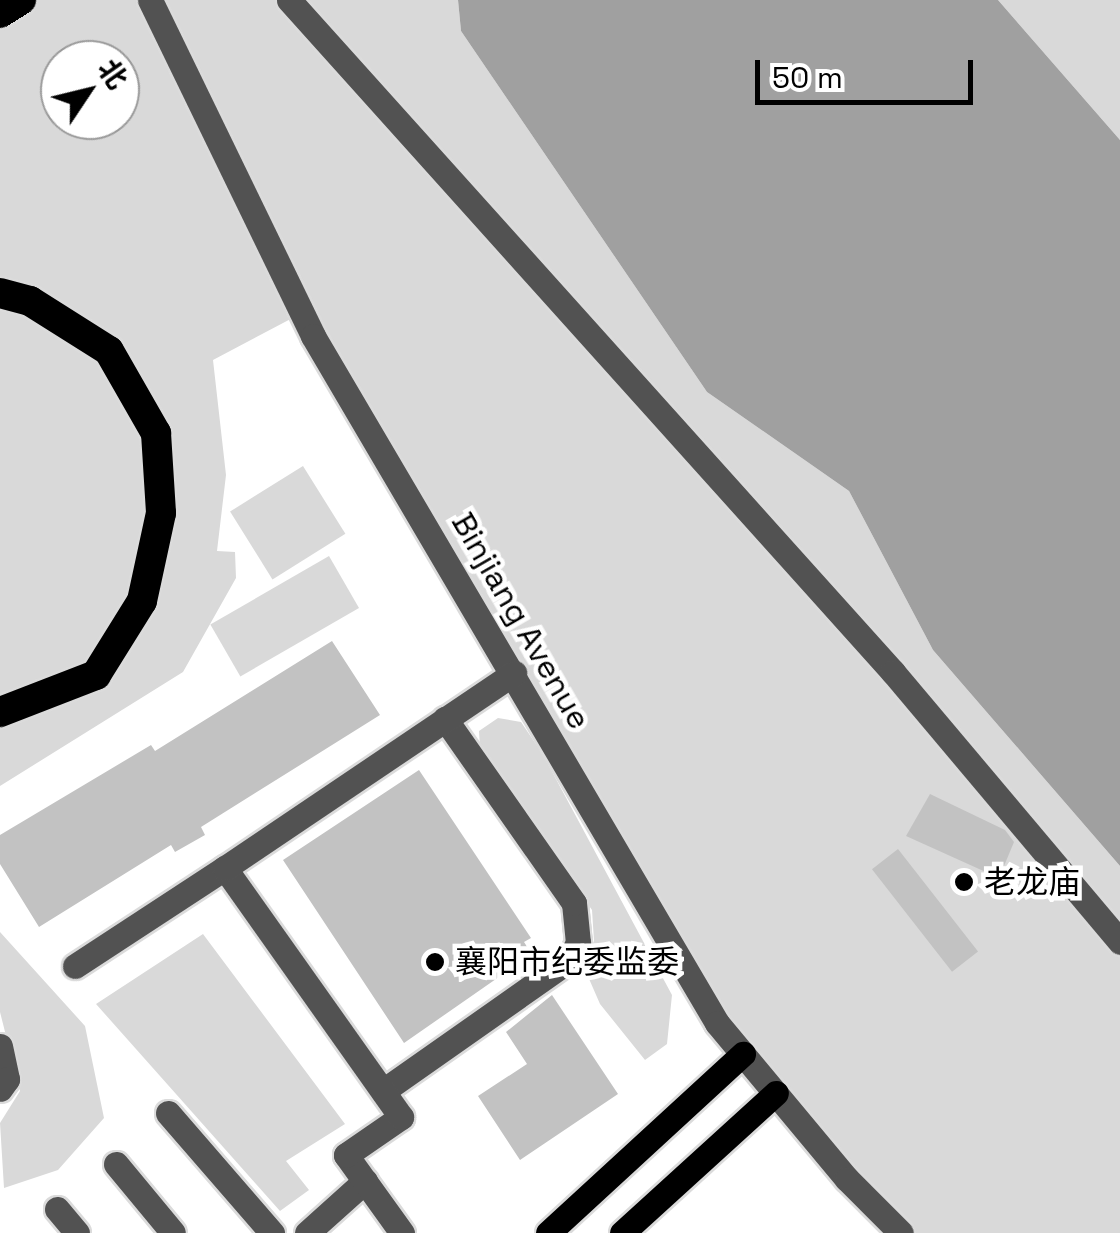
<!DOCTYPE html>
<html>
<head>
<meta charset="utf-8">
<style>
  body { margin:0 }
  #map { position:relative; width:1120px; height:1233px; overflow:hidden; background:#fff; font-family:"Space Grotesk","Noto Sans SC",sans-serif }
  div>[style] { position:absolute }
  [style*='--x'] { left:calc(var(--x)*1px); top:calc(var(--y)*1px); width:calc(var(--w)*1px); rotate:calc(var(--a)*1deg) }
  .green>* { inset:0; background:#d9d9d9; transform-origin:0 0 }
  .water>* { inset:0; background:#a0a0a0 }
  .building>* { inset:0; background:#c2c2c2; transform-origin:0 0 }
  .roads { filter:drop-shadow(2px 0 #dbdbdb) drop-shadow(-2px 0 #dbdbdb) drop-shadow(0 2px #dbdbdb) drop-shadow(0 -2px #dbdbdb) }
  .minor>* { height:25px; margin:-12.5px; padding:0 12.5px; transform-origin:12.5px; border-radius:12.5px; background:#525252 }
  .major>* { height:25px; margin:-12.5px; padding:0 12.5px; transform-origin:12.5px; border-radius:12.5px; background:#000 }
  .highway>* { height:30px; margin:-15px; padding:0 15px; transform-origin:15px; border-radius:15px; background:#000 }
  .dots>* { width:28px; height:28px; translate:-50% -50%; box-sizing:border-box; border:5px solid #fff; border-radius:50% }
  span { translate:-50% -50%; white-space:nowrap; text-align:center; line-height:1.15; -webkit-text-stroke:9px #fff; paint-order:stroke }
  .street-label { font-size:32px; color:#000 }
  .poi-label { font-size:32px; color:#000 }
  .left { translate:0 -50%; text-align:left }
  .north { position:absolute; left:40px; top:40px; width:100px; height:100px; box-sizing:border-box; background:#fff; border:2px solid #999; border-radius:50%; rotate:55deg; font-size:28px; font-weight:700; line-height:40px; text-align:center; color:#000 }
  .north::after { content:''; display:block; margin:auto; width:35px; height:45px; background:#000; clip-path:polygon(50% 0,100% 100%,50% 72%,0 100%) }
  .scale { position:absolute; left:755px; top:60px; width:218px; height:45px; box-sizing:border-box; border:5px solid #000; border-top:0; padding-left:12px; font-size:30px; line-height:35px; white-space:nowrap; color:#000; -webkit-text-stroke:8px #fff; paint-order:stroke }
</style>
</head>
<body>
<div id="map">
  <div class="green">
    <div style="clip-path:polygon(evenodd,0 0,458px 0,461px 31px,707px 392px,849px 491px,933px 650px,1120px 866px,1120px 1233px,913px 1233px,743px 1054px,473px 601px,220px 141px,302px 313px,213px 360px,226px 475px,217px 551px,235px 552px,236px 578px,183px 672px,0 786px,0 0,60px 60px,120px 60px,120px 120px,60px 120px,60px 60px)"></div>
    <div style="clip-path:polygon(998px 0,1120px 0,1120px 140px)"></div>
    <div style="left:303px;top:466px;width:80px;height:86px;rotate:58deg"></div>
    <div style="left:329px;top:556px;width:60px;height:137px;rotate:60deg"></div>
    <div style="clip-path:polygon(498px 718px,521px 722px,542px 753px,672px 995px,667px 1044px,645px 1060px,600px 1004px,583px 965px,594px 941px,592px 910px,480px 747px,479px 731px)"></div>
    <div style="clip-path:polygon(0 932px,85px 1026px,104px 1118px,58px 1170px,4px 1188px,0 1123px,20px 1091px,0 1012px)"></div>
    <div style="clip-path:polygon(203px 934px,345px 1124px,286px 1161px,309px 1190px,280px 1211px,96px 1004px)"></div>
  </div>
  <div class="water">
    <div style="clip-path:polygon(458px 0,998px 0,1120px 140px,1120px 866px,933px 650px,849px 491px,707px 392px,461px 31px)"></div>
  </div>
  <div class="building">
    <div style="clip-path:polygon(332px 641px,380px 715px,201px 827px,205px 835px,175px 852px,171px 845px,39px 927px,0 864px,0 835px,151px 745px,155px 751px)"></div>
    <div style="clip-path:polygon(419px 770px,531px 938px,524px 942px,532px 954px,404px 1043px,283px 860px)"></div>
    <div style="clip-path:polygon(930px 794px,1005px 830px,1014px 842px,999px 878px,906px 836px)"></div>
    <div style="left:898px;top:849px;width:130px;height:33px;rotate:52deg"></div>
    <div style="clip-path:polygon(552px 995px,618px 1094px,520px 1160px,478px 1096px,527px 1064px,506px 1032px)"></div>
  </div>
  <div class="roads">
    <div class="minor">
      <div style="--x:150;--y:0;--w:373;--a:64.1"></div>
      <div style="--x:313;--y:336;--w:797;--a:59.54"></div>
      <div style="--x:717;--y:1023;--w:203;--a:50.2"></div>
      <div style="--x:847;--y:1179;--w:76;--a:45"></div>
      <div style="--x:289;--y:0;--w:904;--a:48.05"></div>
      <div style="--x:893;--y:672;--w:353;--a:49.9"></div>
      <div style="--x:75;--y:966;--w:179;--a:-33.2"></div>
      <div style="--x:0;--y:1046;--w:34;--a:78"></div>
      <div style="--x:7;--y:1079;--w:12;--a:125"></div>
      <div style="--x:383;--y:1091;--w:226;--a:-35.1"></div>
      <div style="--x:568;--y:961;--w:21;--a:-61"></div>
      <div style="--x:578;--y:943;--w:40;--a:-95.7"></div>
      <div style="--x:574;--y:903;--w:225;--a:-125"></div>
      <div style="--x:168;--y:1113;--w:159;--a:49.1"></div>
      <div style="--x:116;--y:1164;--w:89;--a:50.4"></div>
      <div style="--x:57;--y:1209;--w:31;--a:50"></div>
      <div style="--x:307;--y:1233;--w:78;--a:-41.9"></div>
      <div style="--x:402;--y:1233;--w:96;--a:-125.7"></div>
      <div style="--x:346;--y:1155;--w:67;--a:-34.6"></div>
      <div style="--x:401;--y:1117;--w:305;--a:-125.3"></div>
      <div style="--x:225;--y:868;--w:349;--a:-34"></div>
    </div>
    <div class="major">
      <div style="--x:548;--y:1233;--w:265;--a:-42.6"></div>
      <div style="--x:622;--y:1233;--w:208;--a:-42.3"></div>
    </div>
    <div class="highway">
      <div style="--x:0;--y:13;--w:25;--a:-32"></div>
      <div style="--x:0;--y:293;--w:31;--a:15"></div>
      <div style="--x:30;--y:301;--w:93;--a:32.3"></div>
      <div style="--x:109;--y:351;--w:95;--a:60.2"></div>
      <div style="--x:156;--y:433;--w:80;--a:86.4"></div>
      <div style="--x:161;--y:513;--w:90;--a:102.2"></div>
      <div style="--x:142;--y:601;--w:87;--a:121.9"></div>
      <div style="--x:96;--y:675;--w:103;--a:158.9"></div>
    </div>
  </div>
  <div class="dots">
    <div style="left:964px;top:882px;background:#000"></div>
    <div style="left:435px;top:962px;background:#000"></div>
  </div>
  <div class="street-label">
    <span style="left:521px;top:621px;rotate:60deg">Binjiang Avenue</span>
  </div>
  <div class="poi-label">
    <span class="left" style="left:984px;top:882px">老龙庙</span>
    <span class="left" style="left:455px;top:962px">襄阳市纪委监委</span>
  </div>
  <div class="north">北</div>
  <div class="scale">50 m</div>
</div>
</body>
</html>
